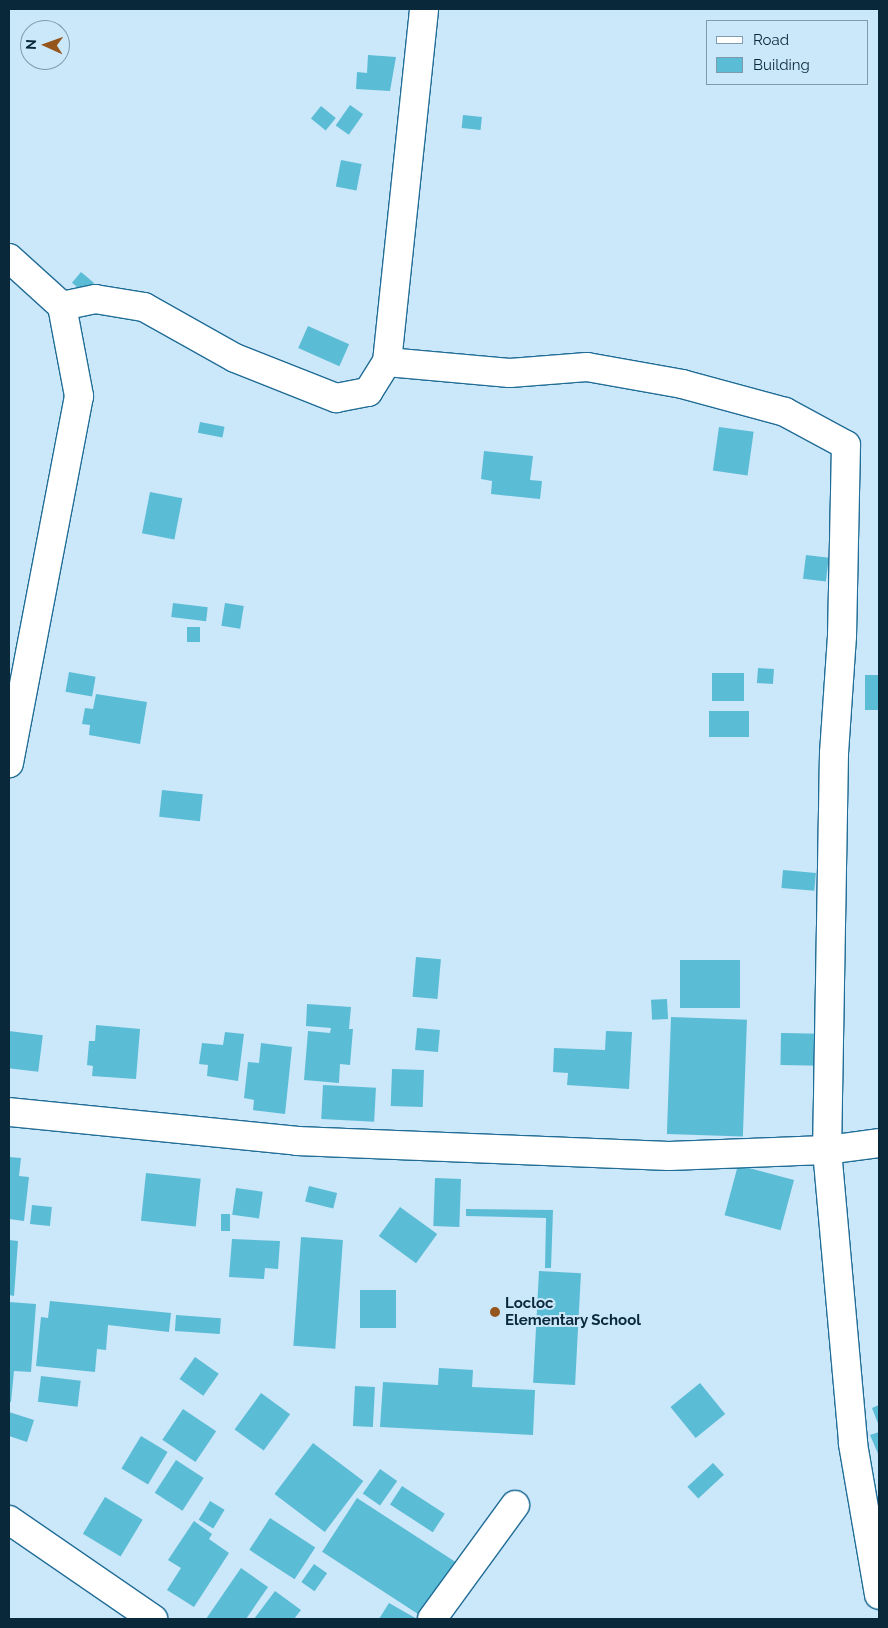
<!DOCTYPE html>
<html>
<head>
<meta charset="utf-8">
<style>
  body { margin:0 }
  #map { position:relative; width:888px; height:1628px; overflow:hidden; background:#cbe7fa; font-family:Raleway,sans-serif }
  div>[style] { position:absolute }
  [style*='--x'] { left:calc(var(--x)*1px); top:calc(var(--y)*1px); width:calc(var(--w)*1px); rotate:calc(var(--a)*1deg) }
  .building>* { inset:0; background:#5bbcd5; transform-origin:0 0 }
  .roads { filter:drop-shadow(1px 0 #216d96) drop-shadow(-1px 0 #216d96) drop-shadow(0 1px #216d96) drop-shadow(0 -1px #216d96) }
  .minor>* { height:28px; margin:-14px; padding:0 14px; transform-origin:14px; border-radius:14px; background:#fff }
  .dots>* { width:14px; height:14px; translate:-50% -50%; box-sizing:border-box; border:2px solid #cbe7fa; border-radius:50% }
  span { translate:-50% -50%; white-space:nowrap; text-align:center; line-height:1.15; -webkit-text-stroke:4px #cbe7fa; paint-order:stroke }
  .poi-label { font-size:15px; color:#09293a; font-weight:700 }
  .left { translate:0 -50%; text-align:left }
  .frame { position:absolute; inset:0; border:10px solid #09293a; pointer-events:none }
  .legend { position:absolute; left:706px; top:20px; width:162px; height:65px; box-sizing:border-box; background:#cbe7fa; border:1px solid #7d9bad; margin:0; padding:6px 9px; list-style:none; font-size:15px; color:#09293a }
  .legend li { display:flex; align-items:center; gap:10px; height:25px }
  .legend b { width:25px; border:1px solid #7d9bad }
  .north { position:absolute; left:20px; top:20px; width:50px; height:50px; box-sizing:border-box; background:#cbe7fa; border:1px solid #7d9bad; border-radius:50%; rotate:272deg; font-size:14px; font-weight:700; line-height:20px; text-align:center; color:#09293a }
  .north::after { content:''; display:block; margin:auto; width:18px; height:22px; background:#95561e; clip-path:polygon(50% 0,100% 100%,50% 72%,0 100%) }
</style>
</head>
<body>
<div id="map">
  <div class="building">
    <div style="clip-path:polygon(368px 55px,396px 57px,390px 91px,356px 89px,357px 72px,367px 73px)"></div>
    <div style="left:350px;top:105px;width:16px;height:25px;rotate:35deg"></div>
    <div style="left:321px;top:106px;width:19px;height:16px;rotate:39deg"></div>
    <div style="left:463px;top:115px;width:19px;height:13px;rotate:6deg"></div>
    <div style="left:341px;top:160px;width:21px;height:27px;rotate:11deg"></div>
    <div style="left:81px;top:272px;width:17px;height:14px;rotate:40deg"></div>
    <div style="left:308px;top:326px;width:45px;height:24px;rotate:24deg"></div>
    <div style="left:200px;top:422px;width:25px;height:11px;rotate:11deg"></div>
    <div style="left:719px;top:427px;width:35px;height:44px;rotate:8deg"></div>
    <div style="clip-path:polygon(484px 451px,533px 456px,530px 480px,542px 481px,540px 499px,491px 494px,492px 481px,481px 479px)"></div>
    <div style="left:150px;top:492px;width:33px;height:42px;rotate:11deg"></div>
    <div style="left:806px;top:555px;width:23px;height:24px;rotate:7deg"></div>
    <div style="left:173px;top:603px;width:35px;height:14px;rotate:7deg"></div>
    <div style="left:225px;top:603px;width:19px;height:23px;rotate:9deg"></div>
    <div style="left:187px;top:627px;width:13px;height:15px"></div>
    <div style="left:758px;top:668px;width:16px;height:15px;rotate:4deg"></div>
    <div style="left:69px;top:672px;width:27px;height:20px;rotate:10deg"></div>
    <div style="left:712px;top:673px;width:32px;height:28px"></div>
    <div style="left:865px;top:675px;width:14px;height:35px"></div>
    <div style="clip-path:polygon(96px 694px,147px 702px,140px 744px,89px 735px,90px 725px,82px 724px,85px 708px,93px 709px)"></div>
    <div style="left:709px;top:711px;width:40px;height:26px"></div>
    <div style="left:162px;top:790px;width:41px;height:27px;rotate:6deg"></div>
    <div style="left:783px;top:870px;width:33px;height:18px;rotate:5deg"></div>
    <div style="left:416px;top:957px;width:25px;height:40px;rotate:5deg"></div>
    <div style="left:680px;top:960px;width:60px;height:48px"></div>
    <div style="left:667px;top:999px;width:20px;height:16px;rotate:87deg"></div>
    <div style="clip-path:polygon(307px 1004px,351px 1007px,349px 1029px,353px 1029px,350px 1065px,340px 1064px,339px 1083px,304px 1080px,308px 1031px,330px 1033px,331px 1028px,306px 1026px)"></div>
    <div style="left:671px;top:1017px;width:76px;height:117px;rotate:2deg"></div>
    <div style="clip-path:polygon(96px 1025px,140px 1029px,136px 1079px,92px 1076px,93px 1066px,87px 1065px,89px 1041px,95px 1041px)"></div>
    <div style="left:417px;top:1028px;width:23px;height:22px;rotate:5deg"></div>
    <div style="left:9px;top:1031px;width:34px;height:37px;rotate:7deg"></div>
    <div style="clip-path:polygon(606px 1031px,632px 1032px,629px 1089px,567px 1085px,568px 1073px,553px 1072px,554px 1048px,605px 1050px)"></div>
    <div style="clip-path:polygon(225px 1032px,244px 1034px,238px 1081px,207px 1076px,208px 1065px,199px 1064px,202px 1043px,223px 1045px)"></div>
    <div style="left:781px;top:1033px;width:41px;height:32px;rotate:1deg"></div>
    <div style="clip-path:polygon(261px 1043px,292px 1047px,285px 1114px,253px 1110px,254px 1100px,244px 1098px,248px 1062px,259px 1063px)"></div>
    <div style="left:392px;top:1069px;width:32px;height:37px;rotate:2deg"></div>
    <div style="left:323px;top:1085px;width:53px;height:34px;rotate:3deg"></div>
    <div style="clip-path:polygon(9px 1157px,21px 1158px,19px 1176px,29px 1177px,24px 1221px,9px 1219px)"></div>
    <div style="left:738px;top:1165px;width:58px;height:52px;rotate:15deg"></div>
    <div style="left:146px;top:1173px;width:55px;height:48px;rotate:6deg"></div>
    <div style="left:435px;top:1178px;width:26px;height:48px;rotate:2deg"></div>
    <div style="left:309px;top:1186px;width:29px;height:16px;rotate:14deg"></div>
    <div style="left:236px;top:1188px;width:27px;height:27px;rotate:8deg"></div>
    <div style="left:32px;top:1205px;width:20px;height:19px;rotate:6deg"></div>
    <div style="left:400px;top:1207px;width:46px;height:36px;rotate:36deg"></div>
    <div style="clip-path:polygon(466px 1209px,553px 1210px,551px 1268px,545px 1268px,546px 1218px,466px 1216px)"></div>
    <div style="left:221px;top:1214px;width:9px;height:17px"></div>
    <div style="left:301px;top:1237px;width:42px;height:109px;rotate:4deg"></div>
    <div style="clip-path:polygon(232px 1239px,280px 1241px,278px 1269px,265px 1268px,264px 1279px,229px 1277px)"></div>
    <div style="clip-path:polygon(9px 1240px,18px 1241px,14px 1296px,9px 1295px)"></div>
    <div style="left:539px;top:1271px;width:42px;height:112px;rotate:3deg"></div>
    <div style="left:360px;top:1290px;width:36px;height:38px"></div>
    <div style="clip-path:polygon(50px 1301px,171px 1313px,169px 1332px,108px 1325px,106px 1350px,97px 1349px,95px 1372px,36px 1366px,41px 1317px,48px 1318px)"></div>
    <div style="clip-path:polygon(9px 1302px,36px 1304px,31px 1372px,14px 1371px,11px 1402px,9px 1402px)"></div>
    <div style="left:176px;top:1315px;width:45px;height:16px;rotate:4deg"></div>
    <div style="left:195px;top:1357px;width:29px;height:27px;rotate:35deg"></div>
    <div style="clip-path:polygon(439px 1368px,473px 1370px,472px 1387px,535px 1390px,533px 1435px,380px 1427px,383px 1382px,438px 1385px)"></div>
    <div style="left:41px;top:1376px;width:40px;height:26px;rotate:7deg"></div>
    <div style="left:700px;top:1383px;width:40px;height:38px;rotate:51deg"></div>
    <div style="left:355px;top:1386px;width:20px;height:40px;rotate:3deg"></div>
    <div style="left:261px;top:1393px;width:36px;height:45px;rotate:36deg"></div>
    <div style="clip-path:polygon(879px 1405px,879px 1426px,872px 1408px)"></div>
    <div style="left:183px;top:1409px;width:40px;height:37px;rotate:34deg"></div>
    <div style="clip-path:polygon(9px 1412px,34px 1420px,27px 1442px,9px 1436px)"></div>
    <div style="clip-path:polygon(879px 1432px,879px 1456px,870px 1435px)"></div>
    <div style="left:141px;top:1436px;width:31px;height:38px;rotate:31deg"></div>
    <div style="left:313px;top:1443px;width:63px;height:64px;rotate:37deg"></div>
    <div style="left:176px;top:1460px;width:33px;height:39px;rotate:33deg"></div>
    <div style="left:713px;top:1463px;width:16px;height:35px;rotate:47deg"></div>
    <div style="left:380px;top:1469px;width:21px;height:30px;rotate:35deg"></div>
    <div style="left:402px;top:1486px;width:51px;height:22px;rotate:33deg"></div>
    <div style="left:105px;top:1497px;width:44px;height:43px;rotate:31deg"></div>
    <div style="left:357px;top:1498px;width:118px;height:64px;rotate:33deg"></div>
    <div style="left:210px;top:1501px;width:17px;height:22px;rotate:31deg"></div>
    <div style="left:270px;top:1518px;width:54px;height:38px;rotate:33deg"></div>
    <div style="clip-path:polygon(194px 1521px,212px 1534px,209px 1539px,229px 1553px,194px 1607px,167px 1590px,181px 1568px,168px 1560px)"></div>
    <div style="left:314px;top:1564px;width:16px;height:22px;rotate:35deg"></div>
    <div style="clip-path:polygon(241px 1568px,268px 1587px,246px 1619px,206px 1619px)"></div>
    <div style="clip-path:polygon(275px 1591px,301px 1610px,294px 1619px,254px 1619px)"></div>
    <div style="clip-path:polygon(389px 1603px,417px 1619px,379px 1619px)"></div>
  </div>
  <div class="roads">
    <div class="minor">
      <div style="--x:9;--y:258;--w:72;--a:42.2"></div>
      <div style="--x:62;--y:306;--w:92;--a:79.3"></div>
      <div style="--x:79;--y:396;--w:374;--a:100.8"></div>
      <div style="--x:62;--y:306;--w:34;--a:-12"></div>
      <div style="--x:95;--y:299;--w:50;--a:9.3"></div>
      <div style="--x:144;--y:307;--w:104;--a:29.3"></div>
      <div style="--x:235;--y:358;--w:109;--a:21.6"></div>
      <div style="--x:336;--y:398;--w:33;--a:-11"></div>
      <div style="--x:368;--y:392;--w:36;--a:-58"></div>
      <div style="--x:387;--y:362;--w:355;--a:-84"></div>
      <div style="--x:387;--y:362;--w:123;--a:5.1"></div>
      <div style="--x:510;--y:373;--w:77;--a:-4.5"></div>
      <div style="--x:587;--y:367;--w:97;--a:10.1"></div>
      <div style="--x:682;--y:384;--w:107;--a:15.2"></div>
      <div style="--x:785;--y:412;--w:69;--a:28.4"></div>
      <div style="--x:846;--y:445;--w:191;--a:91.2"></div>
      <div style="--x:842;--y:636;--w:117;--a:93.9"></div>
      <div style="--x:834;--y:753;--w:397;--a:91"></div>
      <div style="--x:827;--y:1150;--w:295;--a:84.9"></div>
      <div style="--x:853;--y:1444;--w:153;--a:80.2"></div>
      <div style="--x:9;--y:1112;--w:289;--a:5.7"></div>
      <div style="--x:297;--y:1141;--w:372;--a:2.3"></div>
      <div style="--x:669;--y:1156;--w:158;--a:-2.2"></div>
      <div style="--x:827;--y:1150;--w:52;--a:-7.7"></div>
      <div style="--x:9;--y:1520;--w:175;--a:34.5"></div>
      <div style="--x:432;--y:1619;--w:141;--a:-53.9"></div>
    </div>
  </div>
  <div class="dots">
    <div style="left:495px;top:1312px;background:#95561e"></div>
  </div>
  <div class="poi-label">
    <span class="left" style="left:505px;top:1312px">Locloc<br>Elementary School</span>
  </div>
  <div class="frame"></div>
  <ul class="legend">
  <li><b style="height:6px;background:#fff"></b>Road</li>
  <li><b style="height:14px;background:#5bbcd5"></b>Building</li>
  </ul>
  <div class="north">N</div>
</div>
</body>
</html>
